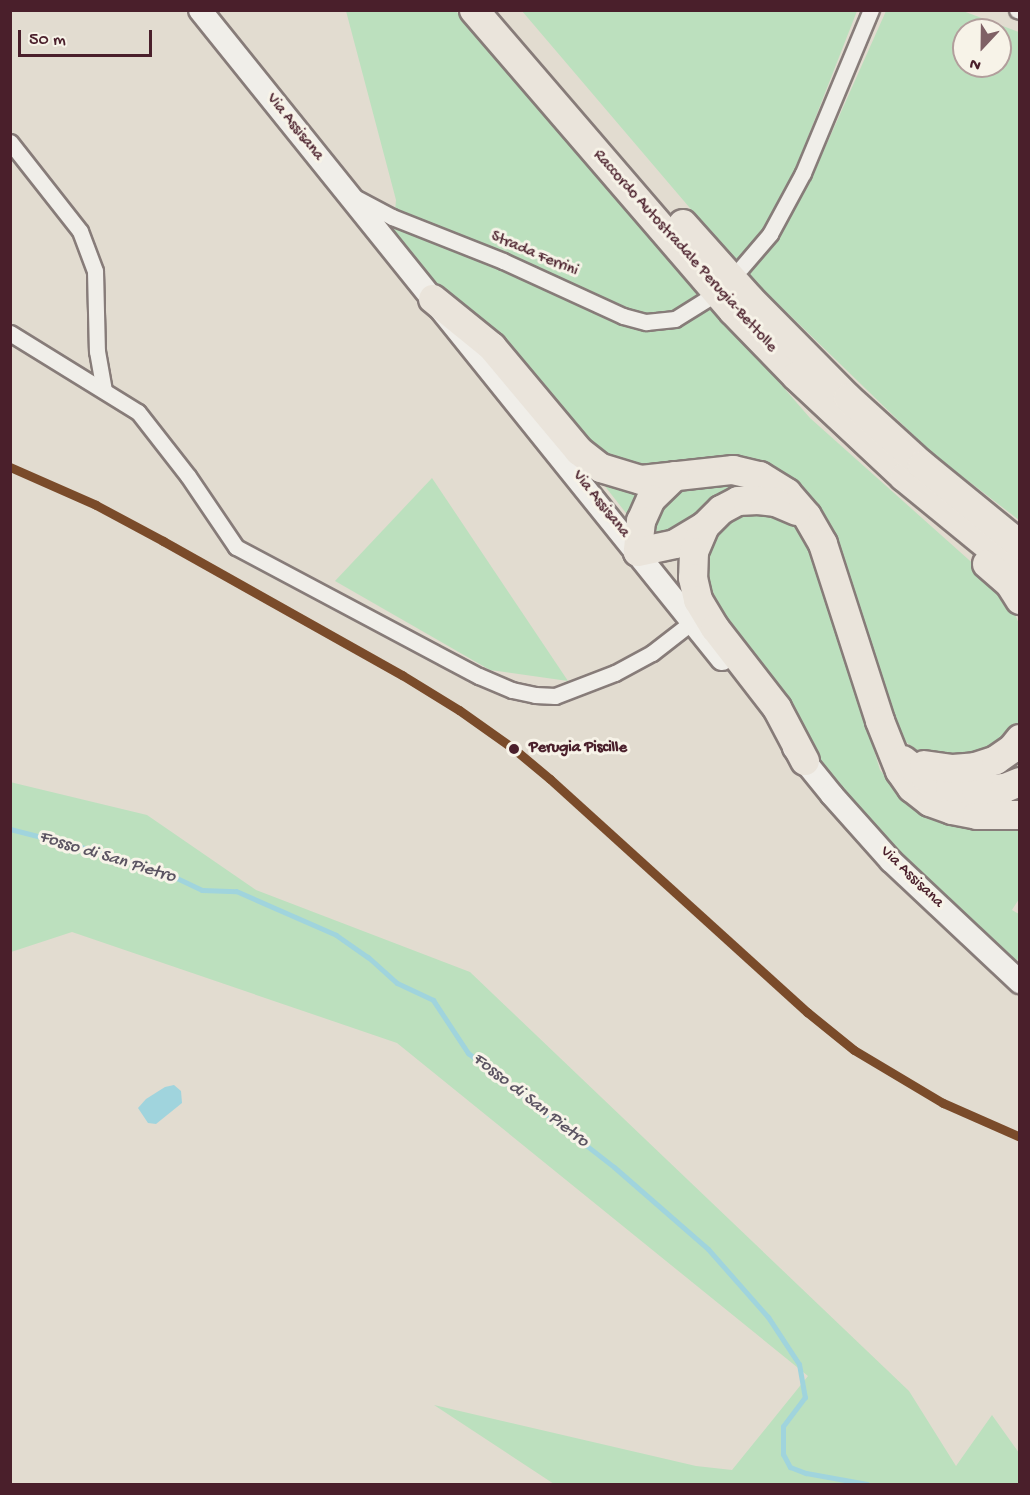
<!DOCTYPE html>
<html>
<head>
<meta charset="utf-8">
<style>
  body { margin:0 }
  #map { position:relative; width:1030px; height:1495px; overflow:hidden; background:#e2dcd0; font-family:"Gochi Hand",sans-serif }
  div>[style] { position:absolute }
  [style*='--x'] { left:calc(var(--x)*1px); top:calc(var(--y)*1px); width:calc(var(--w)*1px); rotate:calc(var(--a)*1deg) }
  .green>* { inset:0; background:#bce0be }
  .water>* { inset:0; background:#a0d4dd }
  .stream>* { height:5px; margin:-2.5px; padding:0 2.5px; transform-origin:2.5px; border-radius:2.5px; background:#a0d4dd }
  .roads { filter:drop-shadow(2px 0 #877c79) drop-shadow(-2px 0 #877c79) drop-shadow(0 2px #877c79) drop-shadow(0 -2px #877c79) }
  .street>* { height:15px; margin:-7.5px; padding:0 7.5px; transform-origin:7.5px; border-radius:7.5px; background:#f0eee9 }
  .secondary>* { height:22px; margin:-11px; padding:0 11px; transform-origin:11px; border-radius:11px; background:#f0eee9 }
  .highway>* { height:28px; margin:-14px; padding:0 14px; transform-origin:14px; border-radius:14px; background:#eae4db }
  .rail-1>* { height:9px; margin:-4.5px; padding:0 4.5px; transform-origin:4.5px; border-radius:4.5px; background:#7a4b2a }
  .dots>* { width:16px; height:16px; translate:-50% -50%; box-sizing:border-box; border:3px solid #f7f3e8; border-radius:50% }
  span { translate:-50% -50%; white-space:nowrap; text-align:center; line-height:1.15; -webkit-text-stroke:6px #f7f3e8; paint-order:stroke }
  .street-label { font-size:16px; color:#4a1f2b }
  .stop-label { font-size:16px; color:#4a1f2b; font-weight:700 }
  .left { translate:0 -50%; text-align:left }
  .water-label { font-size:18px; color:#5b5462; font-style:italic }
  .frame { position:absolute; inset:0; border:12px solid #4a1f2b; pointer-events:none }
  .north { position:absolute; left:952px; top:18px; width:60px; height:60px; box-sizing:border-box; background:#f7f3e8; border:2px solid #b29e9c; border-radius:50%; rotate:202deg; font-size:16px; font-weight:700; line-height:24px; text-align:center; color:#4a1f2b }
  .north::after { content:''; display:block; margin:auto; width:21px; height:27px; background:#7f6165; clip-path:polygon(50% 0,100% 100%,50% 72%,0 100%) }
  .scale { position:absolute; left:18px; top:30px; width:134px; height:27px; box-sizing:border-box; border:3px solid #4a1f2b; border-top:0; padding-left:8px; font-size:18px; line-height:21px; white-space:nowrap; color:#4a1f2b; -webkit-text-stroke:4px #f7f3e8; paint-order:stroke }
</style>
</head>
<body>
<div id="map">
  <div class="green">
    <div style="clip-path:polygon(346px 11px,456px 11px,810px 418px,1006px 593px,1019px 624px,1020px 729px,989px 756px,924px 755px,903px 740px,796px 490px,621px 470px,591px 451px,440px 295px,393px 234px,396px 200px)"></div>
    <div style="clip-path:polygon(evenodd,522px 11px,857px 11px,804px 147px,824px 150px,886px 11px,963px 11px,1019px 32px,1019px 520px,933px 454px,741px 268px,522px 11px,964px 30px,1000px 30px,1000px 66px,964px 66px,964px 30px)"></div>
    <div style="clip-path:polygon(432px 478px,568px 681px,490px 670px,335px 581px)"></div>
    <div style="clip-path:polygon(608px 479px,645px 486px,633px 522px,604px 485px)"></div>
    <div style="clip-path:polygon(752px 481px,693px 525px,652px 536px,649px 521px,669px 490px)"></div>
    <div style="clip-path:polygon(740px 513px,769px 513px,793px 521px,813px 546px,880px 770px,902px 797px,937px 820px,981px 829px,1019px 831px,1019px 899px,1012px 910px,1019px 914px,1019px 955px,1017px 961px,950px 903px,877px 831px,814px 752px,701px 582px,703px 552px,718px 525px)"></div>
    <div style="clip-path:polygon(10px 782px,147px 815px,256px 890px,470px 972px,909px 1391px,956px 1466px,992px 1415px,1019px 1453px,1019px 1484px,554px 1484px,434px 1405px,696px 1466px,732px 1470px,808px 1376px,397px 1043px,72px 932px,11px 952px)"></div>
  </div>
  <div class="water">
    <div style="clip-path:polygon(174px 1085px,181px 1091px,182px 1103px,156px 1124px,148px 1123px,138px 1108px,146px 1099px,165px 1087px)"></div>
  </div>
  <div class="stream">
    <div style="--x:10;--y:829;--w:89;--a:14.3"></div>
    <div style="--x:96;--y:851;--w:71;--a:17.2"></div>
    <div style="--x:164;--y:872;--w:42;--a:25.3"></div>
    <div style="--x:202;--y:890;--w:34;--a:2"></div>
    <div style="--x:236;--y:891;--w:109;--a:23.7"></div>
    <div style="--x:336;--y:935;--w:39;--a:35"></div>
    <div style="--x:368;--y:957;--w:39;--a:42"></div>
    <div style="--x:397;--y:983;--w:40;--a:25"></div>
    <div style="--x:433;--y:1000;--w:64;--a:56.6"></div>
    <div style="--x:468;--y:1053;--w:185;--a:38"></div>
    <div style="--x:614;--y:1167;--w:125;--a:41.1"></div>
    <div style="--x:708;--y:1249;--w:91;--a:48.6"></div>
    <div style="--x:768;--y:1317;--w:56;--a:56.6"></div>
    <div style="--x:799;--y:1364;--w:34;--a:80"></div>
    <div style="--x:805;--y:1397;--w:36;--a:127"></div>
    <div style="--x:783;--y:1426;--w:28;--a:90"></div>
    <div style="--x:783;--y:1454;--w:15;--a:62"></div>
    <div style="--x:790;--y:1467;--w:17;--a:21"></div>
    <div style="--x:806;--y:1473;--w:62;--a:10.2"></div>
  </div>
  <div class="roads">
    <div class="street">
      <div style="--x:1017;--y:10;--w:3;--a:18"></div>
      <div style="--x:10;--y:142;--w:113;--a:51.8"></div>
      <div style="--x:80;--y:231;--w:43;--a:69.4"></div>
      <div style="--x:95;--y:271;--w:80;--a:88.6"></div>
      <div style="--x:97;--y:351;--w:39;--a:80"></div>
      <div style="--x:356;--y:198;--w:41;--a:27.8"></div>
      <div style="--x:392;--y:217;--w:119;--a:21.6"></div>
      <div style="--x:503;--y:261;--w:132;--a:24.6"></div>
      <div style="--x:623;--y:316;--w:24;--a:15"></div>
      <div style="--x:646;--y:322;--w:29;--a:-6"></div>
      <div style="--x:675;--y:319;--w:39;--a:-32"></div>
      <div style="--x:741;--y:268;--w:45;--a:-49.5"></div>
      <div style="--x:770;--y:234;--w:69;--a:-61.6"></div>
      <div style="--x:803;--y:173;--w:177;--a:-67.4"></div>
      <div style="--x:10;--y:333;--w:150;--a:31.7"></div>
      <div style="--x:138;--y:412;--w:81;--a:52"></div>
      <div style="--x:188;--y:476;--w:86;--a:55.9"></div>
      <div style="--x:236;--y:547;--w:275;--a:28"></div>
      <div style="--x:479;--y:676;--w:36;--a:23"></div>
      <div style="--x:512;--y:690;--w:24;--a:12"></div>
      <div style="--x:535;--y:695;--w:20;--a:3"></div>
      <div style="--x:555;--y:696;--w:64;--a:-21"></div>
      <div style="--x:615;--y:673;--w:42;--a:-28.4"></div>
      <div style="--x:652;--y:653;--w:51;--a:-37.8"></div>
    </div>
    <div class="secondary">
      <div style="--x:200;--y:10;--w:833;--a:51.19"></div>
      <div style="--x:794;--y:748;--w:60;--a:51"></div>
      <div style="--x:832;--y:795;--w:89;--a:48.2"></div>
      <div style="--x:891;--y:861;--w:177;--a:43.2"></div>
    </div>
    <div class="highway">
      <div style="--x:474;--y:10;--w:397;--a:49.3"></div>
      <div style="--x:733;--y:311;--w:91;--a:45.9"></div>
      <div style="--x:796;--y:376;--w:148;--a:43.1"></div>
      <div style="--x:904;--y:477;--w:150;--a:39.3"></div>
      <div style="--x:683;--y:224;--w:101;--a:48.2"></div>
      <div style="--x:750;--y:299;--w:139;--a:45.3"></div>
      <div style="--x:848;--y:398;--w:100;--a:42.2"></div>
      <div style="--x:922;--y:465;--w:127;--a:39.2"></div>
      <div style="--x:433;--y:299;--w:76;--a:39.1"></div>
      <div style="--x:492;--y:347;--w:136;--a:50.1"></div>
      <div style="--x:579;--y:451;--w:28;--a:38"></div>
      <div style="--x:601;--y:468;--w:42;--a:16.7"></div>
      <div style="--x:641;--y:480;--w:93;--a:-6.2"></div>
      <div style="--x:733;--y:470;--w:28;--a:13"></div>
      <div style="--x:760;--y:476;--w:32;--a:32"></div>
      <div style="--x:787;--y:493;--w:30;--a:49"></div>
      <div style="--x:807;--y:516;--w:32;--a:60"></div>
      <div style="--x:823;--y:544;--w:186;--a:72.1"></div>
      <div style="--x:880;--y:721;--w:54;--a:68.2"></div>
      <div style="--x:900;--y:771;--w:21;--a:55"></div>
      <div style="--x:912;--y:788;--w:23;--a:38"></div>
      <div style="--x:930;--y:802;--w:23;--a:20"></div>
      <div style="--x:952;--y:810;--w:25;--a:11"></div>
      <div style="--x:977;--y:815;--w:43;--a:0"></div>
      <div style="--x:675;--y:476;--w:33;--a:136"></div>
      <div style="--x:651;--y:499;--w:24;--a:114"></div>
      <div style="--x:641;--y:521;--w:31;--a:96"></div>
      <div style="--x:638;--y:552;--w:38;--a:-12"></div>
      <div style="--x:675;--y:544;--w:35;--a:-31"></div>
      <div style="--x:797;--y:511;--w:23;--a:-157"></div>
      <div style="--x:776;--y:502;--w:18;--a:-174"></div>
      <div style="--x:758;--y:500;--w:20;--a:177"></div>
      <div style="--x:738;--y:501;--w:19;--a:152"></div>
      <div style="--x:721;--y:510;--w:23;--a:135"></div>
      <div style="--x:705;--y:526;--w:28;--a:113"></div>
      <div style="--x:694;--y:552;--w:26;--a:92"></div>
      <div style="--x:693;--y:578;--w:23;--a:77"></div>
      <div style="--x:698;--y:600;--w:33;--a:59"></div>
      <div style="--x:715;--y:628;--w:101;--a:52.2"></div>
      <div style="--x:777;--y:708;--w:60;--a:62.2"></div>
      <div style="--x:987;--y:564;--w:30;--a:41"></div>
      <div style="--x:1010;--y:584;--w:19;--a:58"></div>
      <div style="--x:903;--y:760;--w:28;--a:38"></div>
      <div style="--x:925;--y:777;--w:27;--a:22"></div>
      <div style="--x:950;--y:787;--w:26;--a:7"></div>
      <div style="--x:976;--y:790;--w:29;--a:-4"></div>
      <div style="--x:1005;--y:788;--w:16;--a:-22"></div>
      <div style="--x:924;--y:765;--w:29;--a:8"></div>
      <div style="--x:953;--y:769;--w:22;--a:-5"></div>
      <div style="--x:975;--y:767;--w:22;--a:-18"></div>
      <div style="--x:996;--y:760;--w:19;--a:-35"></div>
      <div style="--x:1012;--y:749;--w:13;--a:-51"></div>
    </div>
  </div>
  <div class="rail-1">
    <div style="--x:10;--y:467;--w:94;--a:23.8"></div>
    <div style="--x:96;--y:505;--w:76;--a:28.2"></div>
    <div style="--x:163;--y:541;--w:274;--a:29.3"></div>
    <div style="--x:402;--y:675;--w:67;--a:31.6"></div>
    <div style="--x:459;--y:710;--w:67;--a:35.3"></div>
    <div style="--x:514;--y:749;--w:47;--a:39.8"></div>
    <div style="--x:550;--y:779;--w:347;--a:42.2"></div>
    <div style="--x:807;--y:1012;--w:60;--a:39"></div>
    <div style="--x:854;--y:1050;--w:104;--a:30.8"></div>
    <div style="--x:943;--y:1103;--w:84;--a:23.8"></div>
  </div>
  <div class="dots">
    <div style="left:514px;top:749px;background:#4a1f2b"></div>
  </div>
  <div class="street-label">
    <span style="left:294px;top:128px;rotate:51deg">Via Assisana</span>
    <span style="left:684px;top:252px;rotate:48deg">Raccordo Autostradale Perugia-Bettolle</span>
    <span style="left:534px;top:255px;rotate:23deg">Strada Ferrini</span>
    <span style="left:600px;top:505px;rotate:51deg">Via Assisana</span>
    <span style="left:911px;top:878px;rotate:44deg">Via Assisana</span>
  </div>
  <div class="stop-label">
    <span class="left" style="left:529px;top:749px">Perugia Piscille</span>
  </div>
  <div class="water-label">
    <span style="left:107px;top:858px;rotate:17deg">Fosso di San Pietro</span>
    <span style="left:530px;top:1101px;rotate:38deg">Fosso di San Pietro</span>
  </div>
  <div class="frame"></div>
  <div class="north">N</div>
  <div class="scale">50 m</div>
</div>
</body>
</html>
